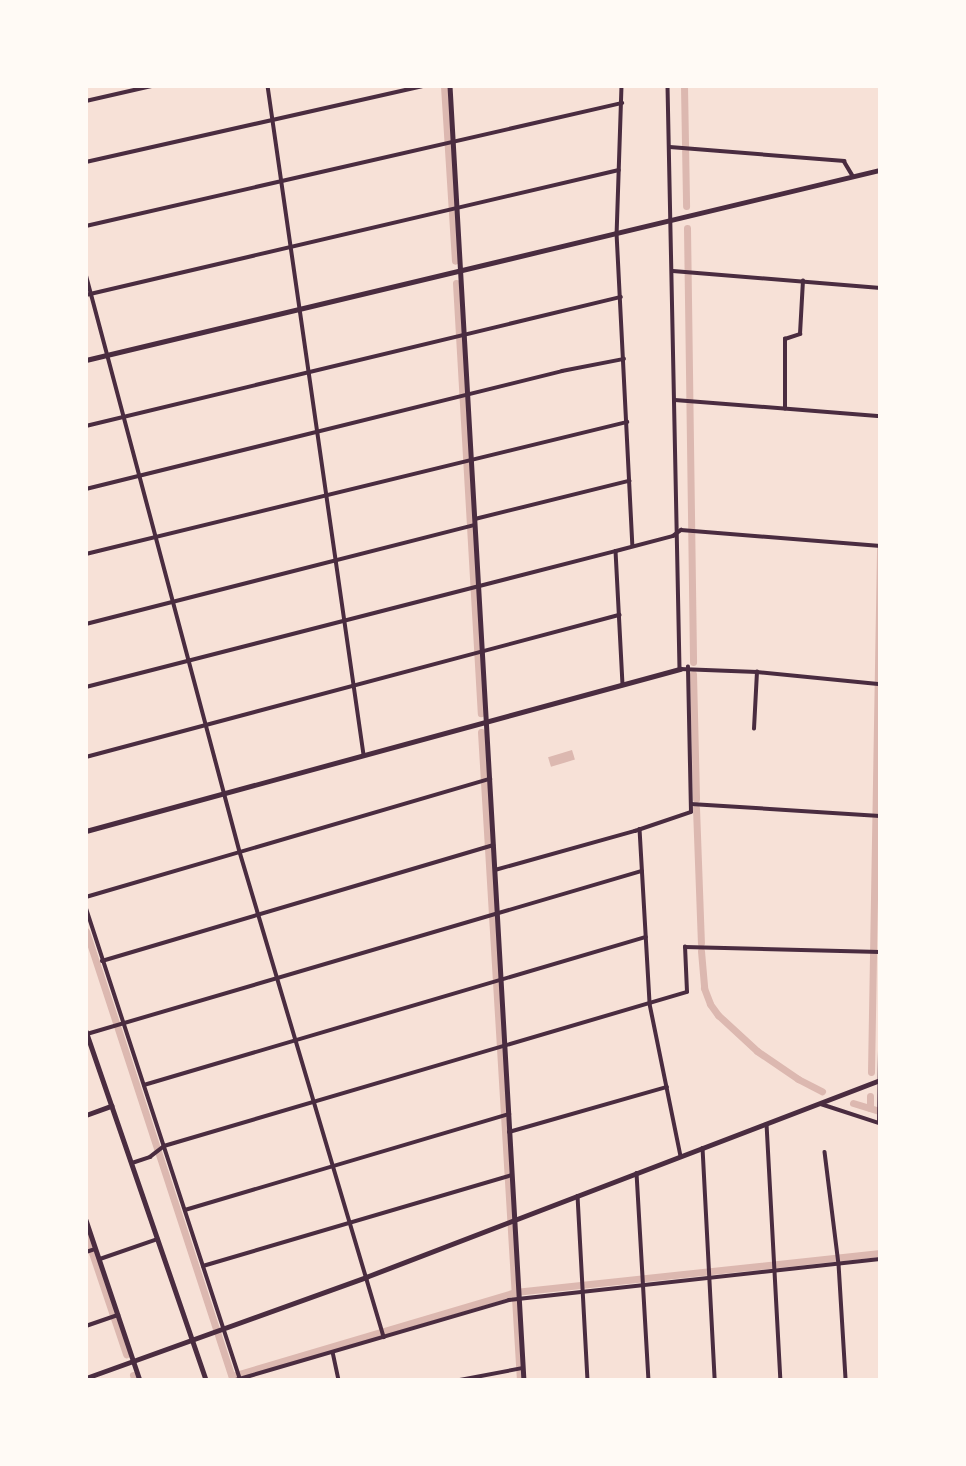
<!DOCTYPE html>
<html>
<head>
<meta charset="utf-8">
<style>
  body { margin:0 }
  #map { position:relative; width:966px; height:1466px; overflow:hidden; background:#f7e1d7; font-family:"Titillium Web",sans-serif }
  div>[style] { position:absolute }
  [style*='--x'] { left:calc(var(--x)*1px); top:calc(var(--y)*1px); width:calc(var(--w)*1px); rotate:calc(var(--a)*1deg) }
  .water>* { inset:0; background:#dcb8b0; transform-origin:0 0 }
  .canal>* { height:7px; margin:-3.5px; padding:0 3.5px; transform-origin:3.5px; border-radius:3.5px; background:#dcb8b0 }
  .minor>* { height:3.5px; margin:-1.75px; padding:0 1.75px; transform-origin:1.75px; border-radius:1.75px; background:#4a2c40 }
  .tertiary>* { height:4.5px; margin:-2.25px; padding:0 2.25px; transform-origin:2.25px; border-radius:2.25px; background:#4a2c40 }
  span { translate:-50% -50%; white-space:nowrap; text-align:center; line-height:1.15; -webkit-text-stroke:5px #fffaf5; paint-order:stroke }
  .frame { position:absolute; inset:0; border:88px solid #fffaf5; pointer-events:none }
</style>
</head>
<body>
<div id="map">
  <div class="water">
    <div style="left:572px;top:750px;width:10px;height:25px;rotate:73deg"></div>
  </div>
  <div class="canal">
    <div style="--x:444;--y:86;--w:175;--a:86.4"></div>
    <div style="--x:684;--y:86;--w:120;--a:89"></div>
    <div style="--x:687;--y:228;--w:434;--a:89.2"></div>
    <div style="--x:456;--y:283;--w:431;--a:86.7"></div>
    <div style="--x:693;--y:674;--w:125;--a:88.6"></div>
    <div style="--x:481;--y:732;--w:649;--a:86.56"></div>
    <div style="--x:696;--y:808;--w:135;--a:87.9"></div>
    <div style="--x:86;--y:931;--w:472;--a:71.9"></div>
    <div style="--x:701;--y:951;--w:37;--a:85"></div>
    <div style="--x:704;--y:988;--w:17;--a:69"></div>
    <div style="--x:710;--y:1004;--w:14;--a:54"></div>
    <div style="--x:718;--y:1015;--w:53;--a:42.7"></div>
    <div style="--x:757;--y:1051;--w:50;--a:34.3"></div>
    <div style="--x:798;--y:1079;--w:27;--a:27"></div>
    <div style="--x:871;--y:1072;--w:523;--a:-89.01"></div>
    <div style="--x:853;--y:1103;--w:28;--a:17"></div>
    <div style="--x:870;--y:1108;--w:12;--a:-90"></div>
    <div style="--x:86;--y:1235;--w:126;--a:71.4"></div>
    <div style="--x:133;--y:1375;--w:5;--a:68"></div>
    <div style="--x:232;--y:1376;--w:295;--a:-16.5"></div>
    <div style="--x:515;--y:1292;--w:367;--a:-6.1"></div>
  </div>
  <div class="minor">
    <div style="--x:268;--y:86;--w:676;--a:81.83"></div>
    <div style="--x:622;--y:86;--w:147;--a:91.9"></div>
    <div style="--x:617;--y:233;--w:312;--a:87.1"></div>
    <div style="--x:668;--y:86;--w:583;--a:88.82"></div>
    <div style="--x:680;--y:669;--w:77;--a:2.2"></div>
    <div style="--x:757;--y:672;--w:124;--a:5.6"></div>
    <div style="--x:86;--y:101;--w:68;--a:-12.8"></div>
    <div style="--x:670;--y:147;--w:175;--a:4.6"></div>
    <div style="--x:844;--y:161;--w:17;--a:59"></div>
    <div style="--x:86;--y:162;--w:344;--a:-12.7"></div>
    <div style="--x:86;--y:226;--w:550;--a:-12.92"></div>
    <div style="--x:673;--y:271;--w:208;--a:4.7"></div>
    <div style="--x:86;--y:274;--w:598;--a:75.08"></div>
    <div style="--x:240;--y:852;--w:506;--a:73.46"></div>
    <div style="--x:86;--y:295;--w:547;--a:-13.2"></div>
    <div style="--x:675;--y:400;--w:206;--a:4.5"></div>
    <div style="--x:785;--y:409;--w:70;--a:-90"></div>
    <div style="--x:785;--y:339;--w:16;--a:-18"></div>
    <div style="--x:800;--y:334;--w:53;--a:-86.8"></div>
    <div style="--x:86;--y:426;--w:550;--a:-13.56"></div>
    <div style="--x:86;--y:489;--w:490;--a:-13.9"></div>
    <div style="--x:562;--y:371;--w:63;--a:-11"></div>
    <div style="--x:475;--y:519;--w:159;--a:-13.9"></div>
    <div style="--x:616;--y:551;--w:134;--a:87"></div>
    <div style="--x:86;--y:554;--w:557;--a:-13.71"></div>
    <div style="--x:86;--y:624;--w:401;--a:-14.3"></div>
    <div style="--x:86;--y:687;--w:547;--a:-14.39"></div>
    <div style="--x:616;--y:551;--w:59;--a:-14.7"></div>
    <div style="--x:673;--y:536;--w:10;--a:-37"></div>
    <div style="--x:681;--y:530;--w:200;--a:4.6"></div>
    <div style="--x:754;--y:729;--w:57;--a:-87"></div>
    <div style="--x:86;--y:757;--w:552;--a:-14.92"></div>
    <div style="--x:691;--y:804;--w:189;--a:3.6"></div>
    <div style="--x:640;--y:829;--w:175;--a:86.7"></div>
    <div style="--x:650;--y:1004;--w:155;--a:78.5"></div>
    <div style="--x:495;--y:870;--w:145;--a:-15.6"></div>
    <div style="--x:635;--y:831;--w:59;--a:-18.7"></div>
    <div style="--x:691;--y:812;--w:145;--a:-91.2"></div>
    <div style="--x:86;--y:897;--w:421;--a:-16.3"></div>
    <div style="--x:86;--y:907;--w:498;--a:71.9"></div>
    <div style="--x:102;--y:961;--w:408;--a:-16.5"></div>
    <div style="--x:87;--y:1034;--w:578;--a:-16.37"></div>
    <div style="--x:144;--y:1085;--w:523;--a:-16.43"></div>
    <div style="--x:821;--y:1104;--w:61;--a:18.1"></div>
    <div style="--x:879;--y:1123;--w:73;--a:-89.2"></div>
    <div style="--x:767;--y:1124;--w:256;--a:86.9"></div>
    <div style="--x:509;--y:1132;--w:164;--a:-15.9"></div>
    <div style="--x:703;--y:1148;--w:232;--a:87"></div>
    <div style="--x:825;--y:1152;--w:113;--a:82.9"></div>
    <div style="--x:839;--y:1264;--w:116;--a:86.5"></div>
    <div style="--x:132;--y:1163;--w:19;--a:-18"></div>
    <div style="--x:150;--y:1157;--w:18;--a:-38"></div>
    <div style="--x:164;--y:1146;--w:545;--a:-16.41"></div>
    <div style="--x:687;--y:992;--w:45;--a:-92.5"></div>
    <div style="--x:685;--y:947;--w:195;--a:1.5"></div>
    <div style="--x:637;--y:1173;--w:207;--a:86.7"></div>
    <div style="--x:578;--y:1196;--w:184;--a:86.9"></div>
    <div style="--x:185;--y:1210;--w:338;--a:-16.5"></div>
    <div style="--x:86;--y:1252;--w:9;--a:-18"></div>
    <div style="--x:100;--y:1259;--w:61;--a:-19"></div>
    <div style="--x:203;--y:1266;--w:322;--a:-16.4"></div>
    <div style="--x:86;--y:1326;--w:34;--a:-19"></div>
    <div style="--x:333;--y:1352;--w:29;--a:78"></div>
    <div style="--x:236;--y:1380;--w:284;--a:-16.3"></div>
    <div style="--x:509;--y:1300;--w:373;--a:-6.3"></div>
    <div style="--x:460;--y:1380;--w:64;--a:-10.8"></div>
  </div>
  <div class="tertiary">
    <div style="--x:450;--y:86;--w:1296;--a:86.73"></div>
    <div style="--x:86;--y:360;--w:816;--a:-13.46"></div>
    <div style="--x:86;--y:831;--w:616;--a:-15.26"></div>
    <div style="--x:86;--y:1031;--w:369;--a:71"></div>
    <div style="--x:86;--y:1115;--w:27;--a:-20"></div>
    <div style="--x:86;--y:1220;--w:169;--a:71.4"></div>
    <div style="--x:86;--y:1378;--w:298;--a:-19.8"></div>
    <div style="--x:366;--y:1277;--w:550;--a:-20.97"></div>
  </div>
  <div class="frame"></div>
</div>
</body>
</html>
